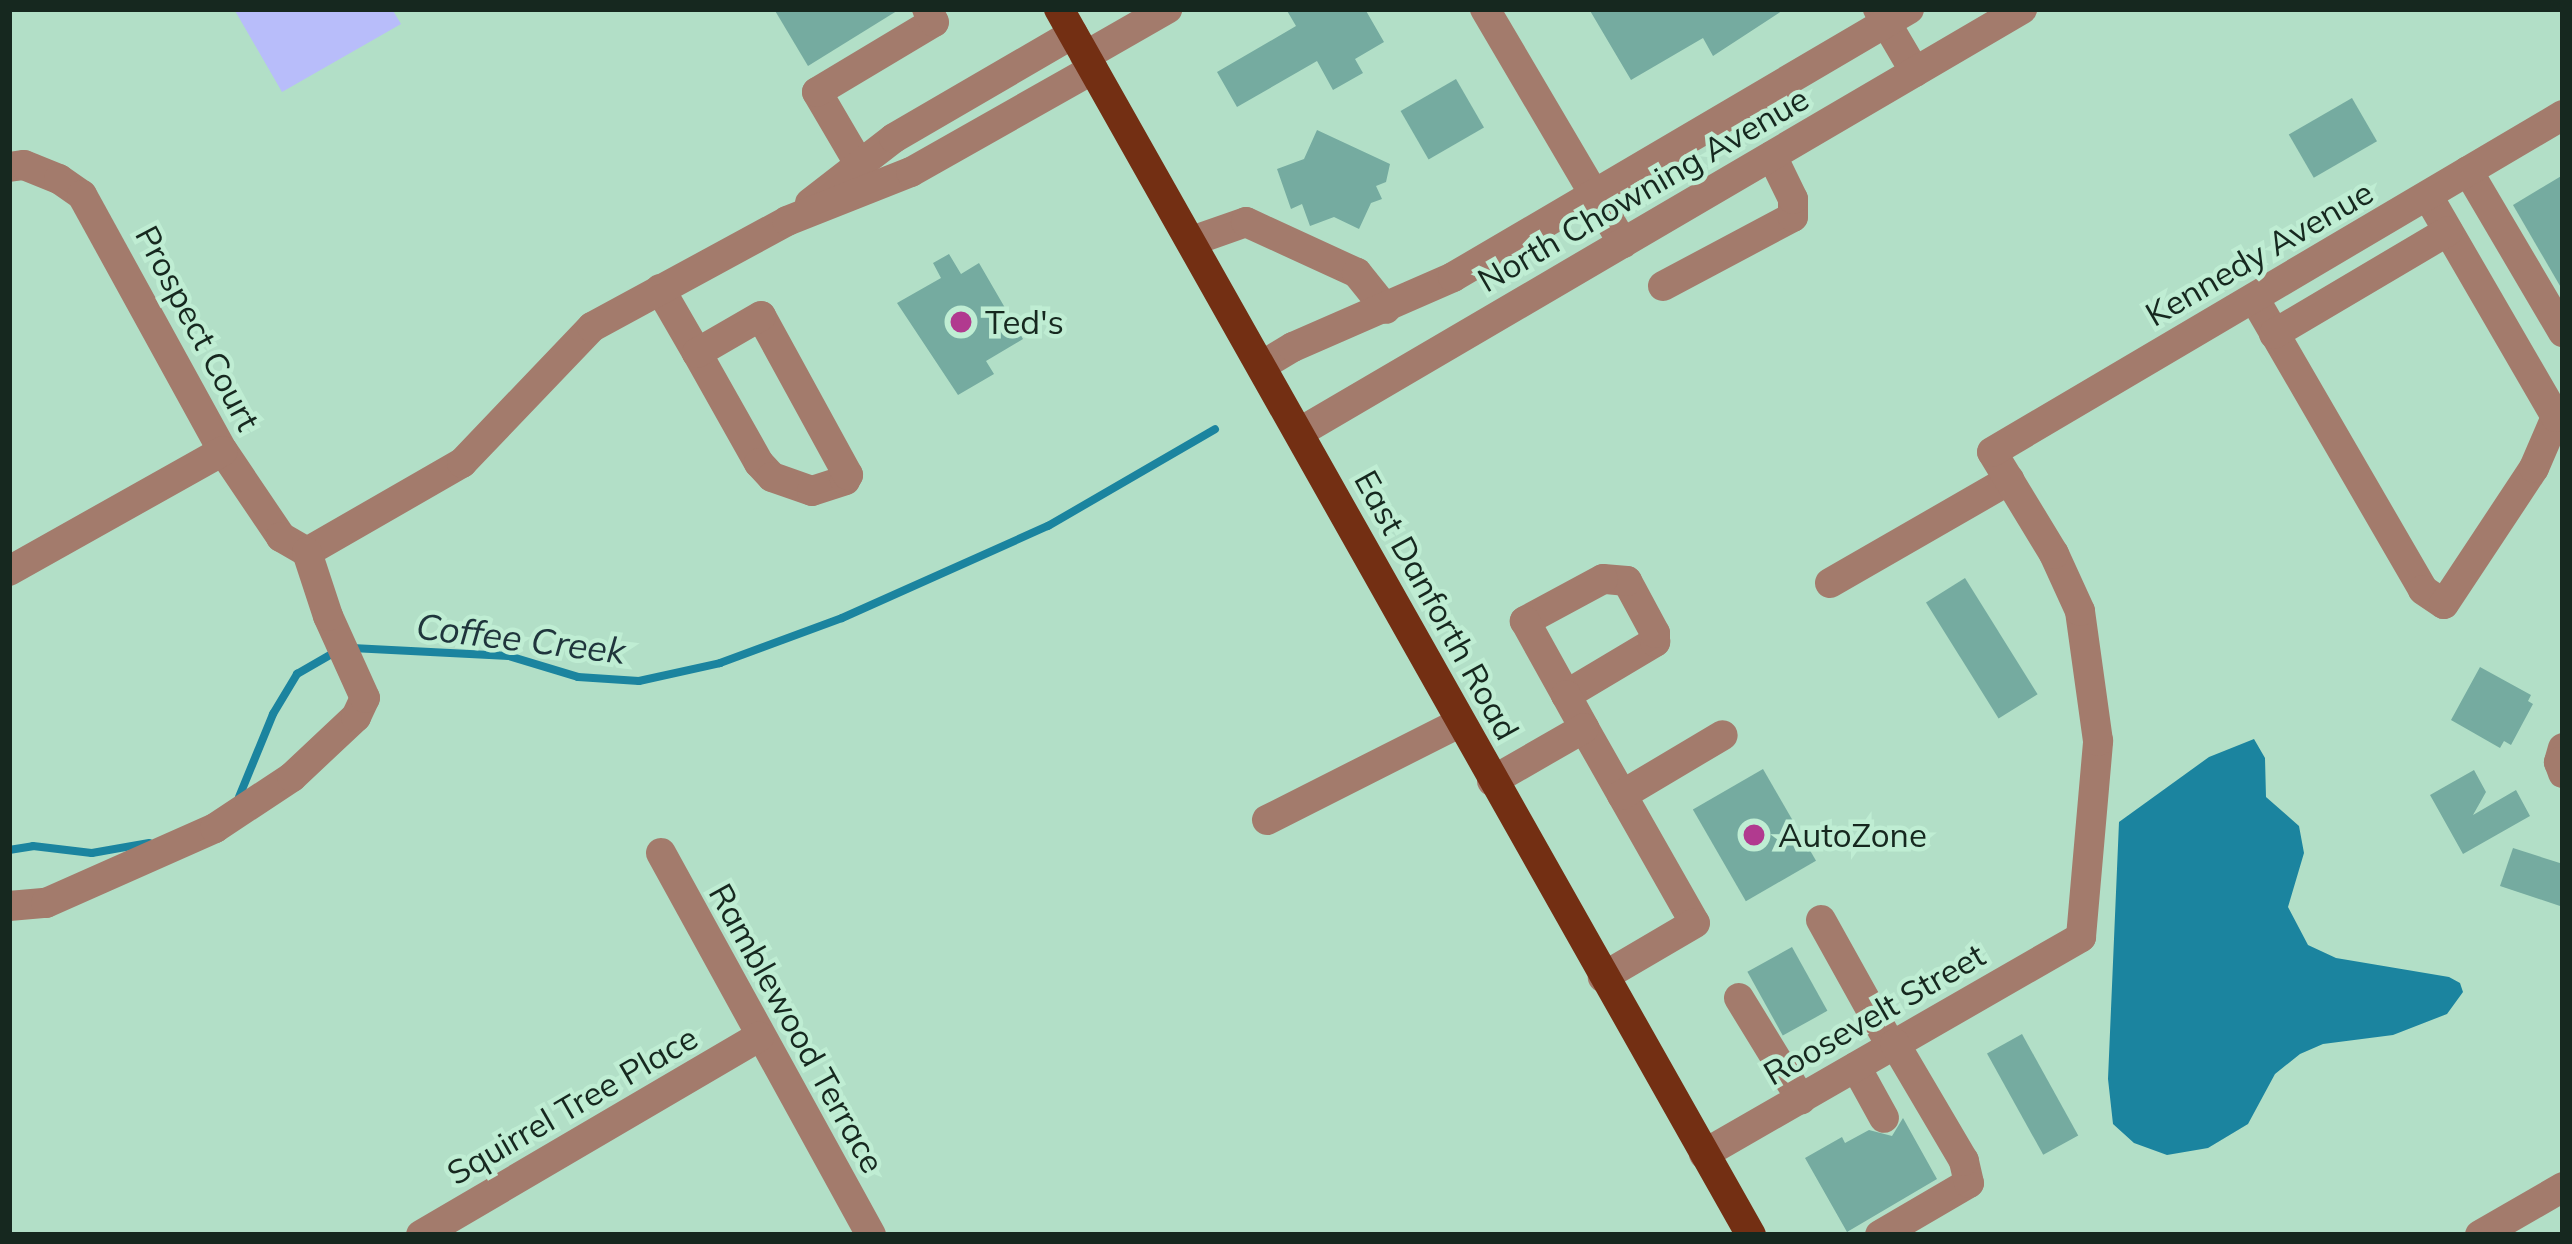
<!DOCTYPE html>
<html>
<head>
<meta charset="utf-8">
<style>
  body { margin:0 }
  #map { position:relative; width:2572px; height:1244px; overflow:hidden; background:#b2dfc7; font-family:Mulish,sans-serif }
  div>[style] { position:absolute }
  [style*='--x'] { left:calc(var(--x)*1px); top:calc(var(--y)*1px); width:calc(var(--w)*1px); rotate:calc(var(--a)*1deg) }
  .green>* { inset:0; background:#b8bdfa }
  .water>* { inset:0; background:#1b849f }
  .stream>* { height:8px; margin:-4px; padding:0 4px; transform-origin:4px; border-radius:4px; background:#1b849f }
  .building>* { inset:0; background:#75aba0; transform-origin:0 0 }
  .minor>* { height:30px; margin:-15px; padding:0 15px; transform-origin:15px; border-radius:15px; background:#a37b6c }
  .major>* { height:30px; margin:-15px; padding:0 15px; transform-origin:15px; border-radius:15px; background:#732f13 }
  .dots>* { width:33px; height:33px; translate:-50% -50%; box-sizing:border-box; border:6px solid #bfedd3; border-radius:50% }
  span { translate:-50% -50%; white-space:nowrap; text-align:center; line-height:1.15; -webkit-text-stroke:9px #bfedd3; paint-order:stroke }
  .street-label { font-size:33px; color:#16281f }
  .poi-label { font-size:33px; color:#16281f }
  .left { translate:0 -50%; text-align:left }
  .water-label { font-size:36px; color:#1f353c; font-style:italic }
  .frame { position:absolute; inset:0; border:12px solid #16281f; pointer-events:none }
</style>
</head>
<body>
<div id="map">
  <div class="green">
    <div style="clip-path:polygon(234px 9px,392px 9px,401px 24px,282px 92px)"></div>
  </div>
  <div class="water">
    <div style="clip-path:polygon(2254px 739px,2265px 758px,2266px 797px,2299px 826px,2304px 853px,2288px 907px,2308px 945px,2336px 958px,2449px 977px,2460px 983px,2463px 992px,2447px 1014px,2393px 1035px,2323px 1044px,2300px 1054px,2275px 1074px,2248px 1124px,2208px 1148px,2167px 1155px,2134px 1143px,2113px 1124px,2108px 1079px,2119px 822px,2209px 757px)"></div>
  </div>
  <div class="stream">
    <div style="--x:352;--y:648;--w:157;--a:2.9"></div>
    <div style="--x:509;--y:656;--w:72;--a:16.9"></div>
    <div style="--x:578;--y:677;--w:61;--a:3.8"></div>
    <div style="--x:639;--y:681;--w:83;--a:-12.5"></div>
    <div style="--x:720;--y:663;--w:130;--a:-20.2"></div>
    <div style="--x:842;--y:618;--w:226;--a:-24.1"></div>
    <div style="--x:1048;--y:526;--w:193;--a:-30.1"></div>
    <div style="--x:239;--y:797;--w:90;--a:-67.7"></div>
    <div style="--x:273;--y:714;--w:47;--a:-59"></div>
    <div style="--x:297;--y:674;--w:46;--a:-29.9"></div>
    <div style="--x:9;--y:850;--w:24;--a:-9"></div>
    <div style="--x:33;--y:846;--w:59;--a:6.8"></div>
    <div style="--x:92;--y:853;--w:58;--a:-10"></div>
  </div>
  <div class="building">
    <div style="clip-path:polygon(774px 9px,900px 9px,808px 66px)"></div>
    <div style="clip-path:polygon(1286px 9px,1365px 9px,1384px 42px,1355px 59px,1363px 73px,1333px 90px,1317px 61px,1237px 107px,1217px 72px,1296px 26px)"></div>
    <div style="clip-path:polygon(1589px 9px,1785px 9px,1713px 56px,1703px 38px,1631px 80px)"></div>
    <div style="left:1456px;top:79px;width:56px;height:64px;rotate:60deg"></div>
    <div style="left:2352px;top:98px;width:50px;height:73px;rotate:60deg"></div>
    <div style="clip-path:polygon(1317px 130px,1390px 164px,1386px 182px,1376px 186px,1382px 199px,1371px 203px,1359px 229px,1334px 217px,1310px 226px,1302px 204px,1291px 209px,1277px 169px,1304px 159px)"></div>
    <div style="clip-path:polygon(2563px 175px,2563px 291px,2513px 205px)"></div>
    <div style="clip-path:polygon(949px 254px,961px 274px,979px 263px,1023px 339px,986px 361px,994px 374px,958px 395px,897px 303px,941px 278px,933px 263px)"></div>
    <div style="left:1965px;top:578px;width:137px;height:46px;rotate:58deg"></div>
    <div style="clip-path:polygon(2480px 667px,2531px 695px,2528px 701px,2533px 704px,2511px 745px,2504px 741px,2500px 748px,2451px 720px)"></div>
    <div style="left:1763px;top:769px;width:106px;height:81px;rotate:60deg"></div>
    <div style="clip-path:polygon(2474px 770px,2486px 792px,2473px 815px,2516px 790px,2530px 816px,2463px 854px,2430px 795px)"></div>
    <div style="clip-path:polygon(2513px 848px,2563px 864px,2563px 907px,2500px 886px)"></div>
    <div style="left:1792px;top:947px;width:73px;height:51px;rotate:61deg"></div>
    <div style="left:2022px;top:1034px;width:116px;height:40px;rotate:61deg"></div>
    <div style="clip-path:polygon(1903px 1118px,1937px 1179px,1847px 1232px,1805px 1158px,1842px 1137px,1845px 1143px,1869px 1130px,1892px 1136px)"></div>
  </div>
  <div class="minor">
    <div style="--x:1485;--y:9;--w:272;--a:59.5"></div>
    <div style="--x:1878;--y:9;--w:73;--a:59.6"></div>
    <div style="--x:1085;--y:56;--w:95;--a:-29.8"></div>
    <div style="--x:858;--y:162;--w:81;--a:-120.4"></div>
    <div style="--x:817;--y:92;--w:136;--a:-30.9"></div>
    <div style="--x:934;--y:22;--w:15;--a:-118"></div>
    <div style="--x:9;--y:167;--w:15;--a:-8"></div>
    <div style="--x:24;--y:165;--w:38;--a:22"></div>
    <div style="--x:59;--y:179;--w:28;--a:35"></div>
    <div style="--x:82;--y:195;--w:292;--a:61.2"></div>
    <div style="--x:223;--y:451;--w:104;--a:56"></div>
    <div style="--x:281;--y:537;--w:30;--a:30"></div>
    <div style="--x:2468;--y:171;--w:187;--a:59.5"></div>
    <div style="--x:810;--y:203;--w:106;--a:-37.7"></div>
    <div style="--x:894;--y:138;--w:207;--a:-30.2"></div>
    <div style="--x:1192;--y:241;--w:57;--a:-19.4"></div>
    <div style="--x:1246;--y:222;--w:122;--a:24.7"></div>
    <div style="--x:1357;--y:273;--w:46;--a:51.1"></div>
    <div style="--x:1663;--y:286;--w:147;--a:-28"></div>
    <div style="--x:1793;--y:217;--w:18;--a:-90"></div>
    <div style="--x:1793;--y:199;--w:48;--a:-116"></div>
    <div style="--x:660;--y:289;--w:74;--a:60"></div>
    <div style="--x:697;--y:353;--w:126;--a:60.6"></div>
    <div style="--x:759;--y:463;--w:19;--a:47"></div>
    <div style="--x:772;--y:477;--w:42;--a:19.3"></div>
    <div style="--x:812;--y:491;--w:35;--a:-18"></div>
    <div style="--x:845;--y:480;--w:6;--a:-59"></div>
    <div style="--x:848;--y:475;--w:181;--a:-118.7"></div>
    <div style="--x:761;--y:316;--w:74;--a:150"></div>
    <div style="--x:2254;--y:298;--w:337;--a:59.9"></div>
    <div style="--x:2423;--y:590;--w:25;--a:34"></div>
    <div style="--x:2444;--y:604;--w:163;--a:-56.5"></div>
    <div style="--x:2534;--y:468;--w:56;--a:-66.7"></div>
    <div style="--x:2556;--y:417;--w:255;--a:-120.1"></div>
    <div style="--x:2274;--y:334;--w:202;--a:-30.6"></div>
    <div style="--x:1263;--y:365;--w:35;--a:-31"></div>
    <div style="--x:1293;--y:347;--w:175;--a:-23.6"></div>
    <div style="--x:1453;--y:277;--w:529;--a:-30.44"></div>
    <div style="--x:1300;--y:432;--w:837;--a:-30.36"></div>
    <div style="--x:307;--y:552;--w:179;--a:-29.9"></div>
    <div style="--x:462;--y:463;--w:188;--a:-46.3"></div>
    <div style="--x:592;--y:327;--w:222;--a:-28.5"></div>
    <div style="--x:787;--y:221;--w:133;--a:-21.6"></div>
    <div style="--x:911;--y:172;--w:209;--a:-29.5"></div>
    <div style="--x:9;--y:571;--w:245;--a:-29.3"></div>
    <div style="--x:1830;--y:583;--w:207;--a:-29.9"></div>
    <div style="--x:1566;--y:695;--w:104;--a:-30.8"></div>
    <div style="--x:1655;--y:642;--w:9;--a:-90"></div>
    <div style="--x:1655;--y:633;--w:59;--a:-118.3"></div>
    <div style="--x:1627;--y:581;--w:24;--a:-175"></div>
    <div style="--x:1603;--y:579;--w:89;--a:151.7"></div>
    <div style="--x:1525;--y:621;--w:85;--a:61"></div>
    <div style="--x:1566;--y:695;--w:38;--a:61"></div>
    <div style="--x:1584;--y:728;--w:224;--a:60.4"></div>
    <div style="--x:1695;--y:923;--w:107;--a:149.6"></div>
    <div style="--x:2563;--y:748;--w:15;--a:106"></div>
    <div style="--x:2559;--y:762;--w:12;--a:70"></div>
    <div style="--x:1492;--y:781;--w:106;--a:-29.9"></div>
    <div style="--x:1622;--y:795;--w:117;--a:-30.7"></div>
    <div style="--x:1267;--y:820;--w:215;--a:-26.8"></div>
    <div style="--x:661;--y:853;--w:436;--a:61.2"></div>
    <div style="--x:9;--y:906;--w:37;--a:-5"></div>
    <div style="--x:46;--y:903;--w:185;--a:-23.9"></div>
    <div style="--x:215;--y:828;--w:92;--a:-33.5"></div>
    <div style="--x:292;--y:777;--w:88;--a:-43.2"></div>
    <div style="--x:356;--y:717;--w:21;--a:-65"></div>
    <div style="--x:365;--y:698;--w:90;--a:-114.3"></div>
    <div style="--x:328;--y:616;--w:67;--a:-108.2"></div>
    <div style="--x:1821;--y:920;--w:144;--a:60.9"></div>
    <div style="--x:1739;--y:998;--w:119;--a:58.5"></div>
    <div style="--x:1856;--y:1067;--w:58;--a:61.2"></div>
    <div style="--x:1704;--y:1154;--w:435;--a:-29.9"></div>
    <div style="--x:2081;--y:937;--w:197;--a:-85"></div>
    <div style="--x:2098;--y:741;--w:131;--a:-97.9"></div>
    <div style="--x:2080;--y:611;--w:63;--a:-114.5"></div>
    <div style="--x:2054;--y:554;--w:119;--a:-121.3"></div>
    <div style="--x:1992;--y:452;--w:663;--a:-30.55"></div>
    <div style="--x:421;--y:1235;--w:392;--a:-30.4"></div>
    <div style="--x:1880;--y:1235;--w:103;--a:-30.3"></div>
    <div style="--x:1969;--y:1183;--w:23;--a:-103"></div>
    <div style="--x:1964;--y:1161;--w:136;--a:-120.5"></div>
    <div style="--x:2480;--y:1235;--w:96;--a:-30"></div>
  </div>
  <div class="major">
    <div style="--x:1059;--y:9;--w:1408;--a:60.56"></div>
  </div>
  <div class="dots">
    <div style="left:961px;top:322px;background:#b13a8f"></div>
    <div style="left:1754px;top:835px;background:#b13a8f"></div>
  </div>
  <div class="street-label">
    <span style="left:1643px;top:189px;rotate:-30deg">North Chowning Avenue</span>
    <span style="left:2259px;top:253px;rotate:-30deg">Kennedy Avenue</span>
    <span style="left:198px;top:328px;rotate:62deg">Prospect Court</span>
    <span style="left:1437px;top:605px;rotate:61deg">East Danforth Road</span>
    <span style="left:1874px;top:1014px;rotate:-30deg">Roosevelt Street</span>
    <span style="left:797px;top:1028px;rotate:61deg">Ramblewood Terrace</span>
    <span style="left:572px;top:1105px;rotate:-30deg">Squirrel Tree Place</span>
  </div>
  <div class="poi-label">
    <span class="left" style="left:985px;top:322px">Ted's</span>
    <span class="left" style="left:1778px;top:835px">AutoZone</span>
  </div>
  <div class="water-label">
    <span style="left:521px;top:638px;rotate:7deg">Coffee Creek</span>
  </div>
  <div class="frame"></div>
</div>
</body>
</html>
